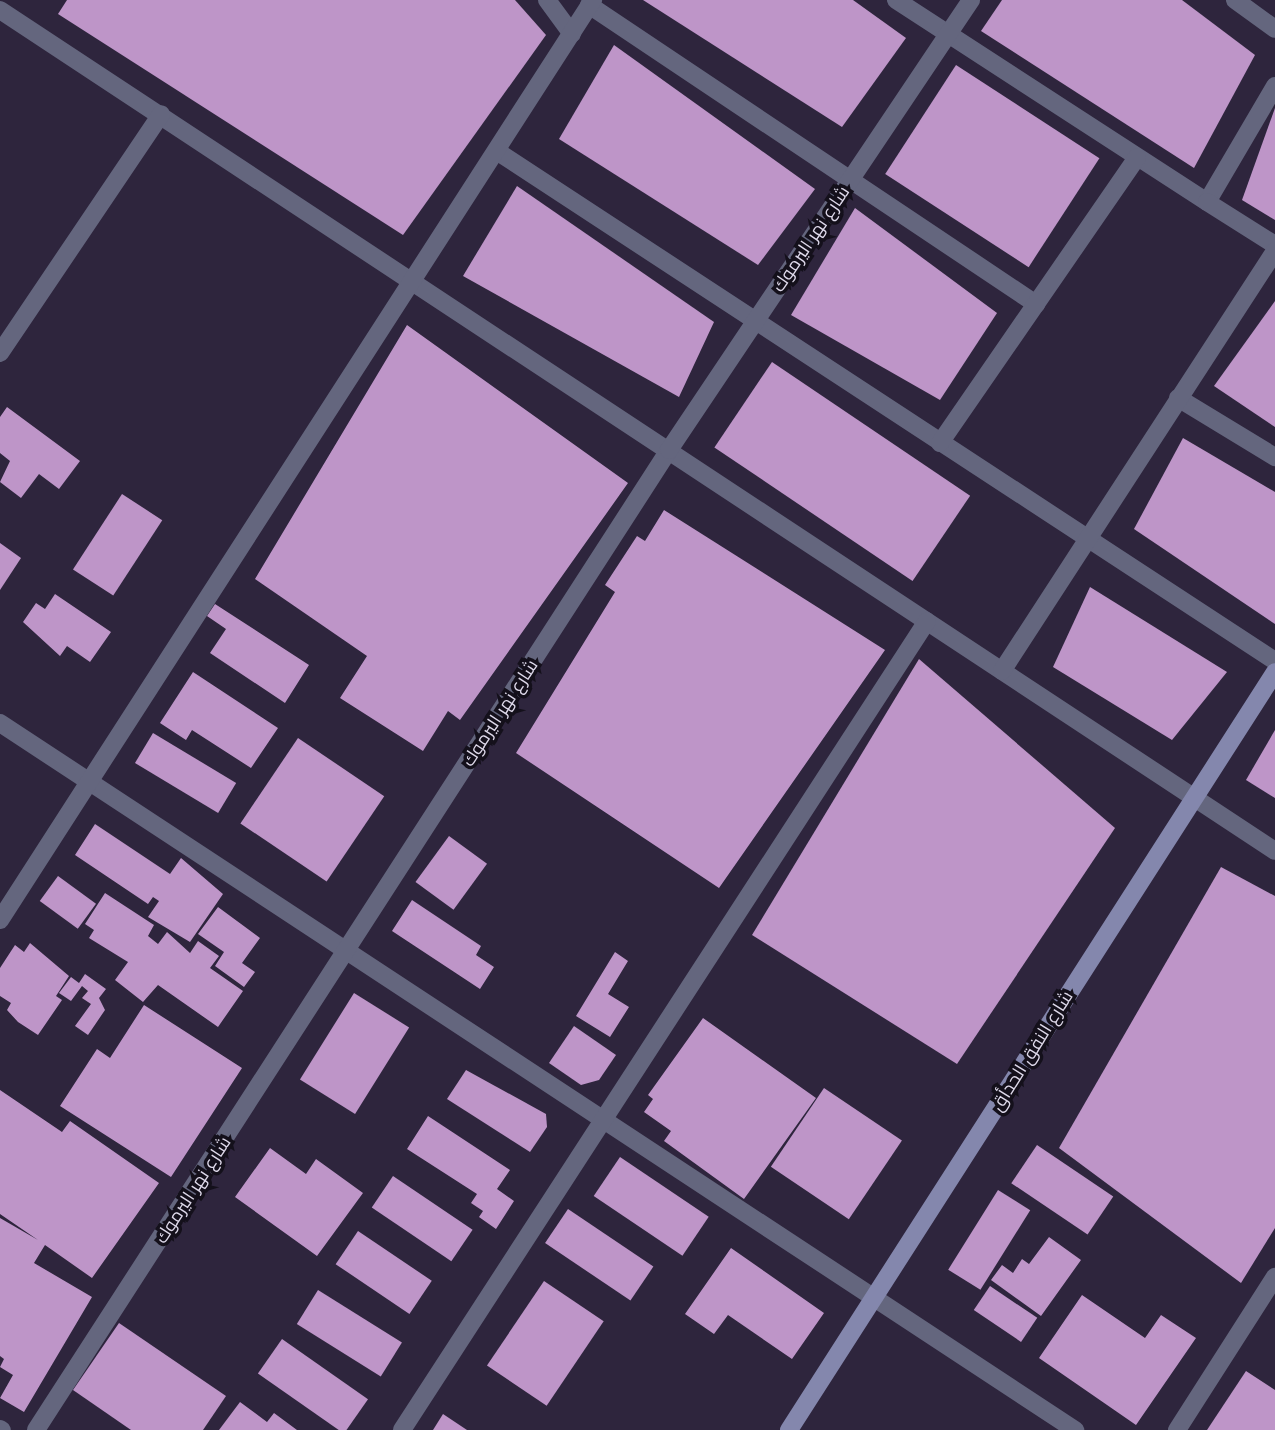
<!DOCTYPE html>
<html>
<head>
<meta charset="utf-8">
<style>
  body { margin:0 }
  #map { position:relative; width:1275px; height:1430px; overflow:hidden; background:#2e253d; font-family:"PT Sans",Cairo,sans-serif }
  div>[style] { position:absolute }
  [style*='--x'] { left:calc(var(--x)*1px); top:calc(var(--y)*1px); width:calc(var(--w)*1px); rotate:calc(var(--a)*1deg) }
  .building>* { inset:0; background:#be95c8; transform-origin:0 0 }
  .street>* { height:18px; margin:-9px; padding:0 9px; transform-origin:9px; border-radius:9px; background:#64667e }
  .secondary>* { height:18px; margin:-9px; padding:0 9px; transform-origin:9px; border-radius:9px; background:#8487ad }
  span { translate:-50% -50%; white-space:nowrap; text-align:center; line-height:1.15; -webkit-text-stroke:7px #14101b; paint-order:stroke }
  .street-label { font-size:18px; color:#ded9ea }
</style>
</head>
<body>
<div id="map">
  <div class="building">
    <div style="clip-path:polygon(67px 0,515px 0,546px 35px,403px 235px,58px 14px)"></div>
    <div style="clip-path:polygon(643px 0,853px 0,906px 38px,842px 127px)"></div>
    <div style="clip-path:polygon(1002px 0,1182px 0,1255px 55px,1194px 168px,981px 31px)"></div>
    <div style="clip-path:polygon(614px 45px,815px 189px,758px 265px,559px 139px)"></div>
    <div style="left:956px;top:65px;width:171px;height:130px;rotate:33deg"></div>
    <div style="clip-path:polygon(1275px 108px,1275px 220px,1242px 200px)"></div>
    <div style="clip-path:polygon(517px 186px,714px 322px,679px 397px,463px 276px)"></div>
    <div style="clip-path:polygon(855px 208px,997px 313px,940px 400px,791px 315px)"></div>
    <div style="clip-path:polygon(1275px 301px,1275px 427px,1214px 386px)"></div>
    <div style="clip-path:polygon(407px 325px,628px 483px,460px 720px,448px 711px,423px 751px,340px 698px,367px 656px,255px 579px)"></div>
    <div style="left:772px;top:362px;width:239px;height:103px;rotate:34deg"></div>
    <div style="clip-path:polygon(7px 407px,80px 461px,59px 489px,39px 474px,21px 498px,0 482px,10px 461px,0 453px,0 417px)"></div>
    <div style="clip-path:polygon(1183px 438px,1275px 492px,1275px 624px,1134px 529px)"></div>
    <div style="left:122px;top:494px;width:48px;height:90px;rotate:33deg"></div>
    <div style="clip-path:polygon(664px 510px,885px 650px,719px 888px,516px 753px,615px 592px,605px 585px,637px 536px,645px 541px)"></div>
    <div style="clip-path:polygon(0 543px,21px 558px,0 590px)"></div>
    <div style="clip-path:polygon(1090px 587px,1227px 672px,1172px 740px,1053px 667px)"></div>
    <div style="clip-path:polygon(55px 594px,111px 632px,90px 662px,67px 646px,60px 656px,23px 622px,36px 603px,45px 609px)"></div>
    <div style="clip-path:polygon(215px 604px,309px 665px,285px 703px,210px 653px,226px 629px,207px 616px)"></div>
    <div style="clip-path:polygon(919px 659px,1115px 828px,957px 1064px,752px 935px)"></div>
    <div style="clip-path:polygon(193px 672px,278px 728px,251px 768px,192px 730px,186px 740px,160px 723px)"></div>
    <div style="clip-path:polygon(1275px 730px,1275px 798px,1246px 780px)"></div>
    <div style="left:153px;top:733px;width:97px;height:35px;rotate:31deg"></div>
    <div style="left:298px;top:738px;width:104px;height:103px;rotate:34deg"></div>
    <div style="clip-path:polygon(95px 824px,170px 874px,181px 858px,223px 894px,190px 942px,148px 917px,159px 901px,153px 897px,148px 904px,75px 855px)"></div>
    <div style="left:449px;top:836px;width:47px;height:57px;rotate:36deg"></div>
    <div style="clip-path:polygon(1221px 867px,1275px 896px,1275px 1228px,1241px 1283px,1059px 1148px)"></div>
    <div style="left:58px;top:876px;width:47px;height:31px;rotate:36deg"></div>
    <div style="clip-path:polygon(105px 893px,154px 925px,148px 936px,158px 944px,167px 932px,190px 953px,198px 941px,219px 956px,210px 968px,243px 991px,218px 1027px,158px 985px,143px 1002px,115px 980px,128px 962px,89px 938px,94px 930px,85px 924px)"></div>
    <div style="clip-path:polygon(412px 900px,481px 946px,476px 955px,494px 967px,480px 989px,392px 931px)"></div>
    <div style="clip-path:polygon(218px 907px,260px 938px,242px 963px,255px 972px,244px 987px,215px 966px,224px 952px,198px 934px)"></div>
    <div style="clip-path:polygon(30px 943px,69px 976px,56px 996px,62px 1000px,38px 1035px,18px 1022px,7px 1010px,11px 1003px,0 996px,0 968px,15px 945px,24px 952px)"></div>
    <div style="clip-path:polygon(615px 952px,628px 961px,608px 994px,629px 1007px,610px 1037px,576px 1016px)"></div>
    <div style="clip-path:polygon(85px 974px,106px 989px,99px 998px,105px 1010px,88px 1035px,75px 1026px,91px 1004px,82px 998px,88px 991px,82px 986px,71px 1001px,59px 993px,71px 977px,79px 983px)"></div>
    <div style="left:354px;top:993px;width:65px;height:102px;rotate:32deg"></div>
    <div style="clip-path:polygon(144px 1005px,242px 1068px,171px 1177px,60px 1106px,97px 1049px,110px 1058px)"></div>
    <div style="clip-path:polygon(703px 1018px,816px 1098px,744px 1199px,664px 1141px,671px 1131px,644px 1112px,653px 1099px,648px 1095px)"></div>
    <div style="clip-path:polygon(574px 1026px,616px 1055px,599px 1080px,581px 1085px,549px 1063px)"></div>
    <div style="clip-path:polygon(466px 1070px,546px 1114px,547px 1127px,530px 1152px,447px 1099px)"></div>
    <div style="left:824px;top:1088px;width:94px;height:95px;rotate:34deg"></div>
    <div style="clip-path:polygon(0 1090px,62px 1132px,70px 1121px,159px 1183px,92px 1278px,45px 1245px,34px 1263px,92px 1297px,24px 1412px,0 1398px,13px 1375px,0 1367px,4px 1359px,0 1356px,0 1218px,38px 1240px,0 1214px)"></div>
    <div style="clip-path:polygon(428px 1116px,510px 1170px,497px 1189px,514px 1201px,496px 1229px,479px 1217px,483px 1211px,471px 1203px,477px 1194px,407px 1149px)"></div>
    <div style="left:1037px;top:1145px;width:92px;height:46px;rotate:34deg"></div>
    <div style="clip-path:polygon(270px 1148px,306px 1174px,316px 1159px,363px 1193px,317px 1256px,235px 1197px)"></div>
    <div style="left:620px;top:1157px;width:107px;height:47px;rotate:34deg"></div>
    <div style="left:393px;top:1176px;width:96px;height:38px;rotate:34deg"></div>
    <div style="left:998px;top:1190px;width:38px;height:94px;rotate:32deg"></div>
    <div style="left:568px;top:1209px;width:103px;height:41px;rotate:34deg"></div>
    <div style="left:358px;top:1231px;width:89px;height:40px;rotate:34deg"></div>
    <div style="clip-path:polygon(1049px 1237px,1081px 1260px,1041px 1316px,991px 1280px,1002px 1265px,1013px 1273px,1022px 1259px,1029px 1264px)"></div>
    <div style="clip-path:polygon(731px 1248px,824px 1313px,792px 1359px,728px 1315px,714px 1334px,685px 1314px)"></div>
    <div style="left:544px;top:1281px;width:72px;height:102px;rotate:34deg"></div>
    <div style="left:990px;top:1286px;width:57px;height:29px;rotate:34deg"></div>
    <div style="left:318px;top:1290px;width:99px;height:40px;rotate:32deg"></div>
    <div style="clip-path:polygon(1082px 1295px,1145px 1338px,1161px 1315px,1196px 1338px,1136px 1425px,1039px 1358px)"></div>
    <div style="clip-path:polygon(119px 1323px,226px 1396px,203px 1430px,131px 1430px,73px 1390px)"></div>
    <div style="left:282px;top:1339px;width:105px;height:42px;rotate:35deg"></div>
    <div style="clip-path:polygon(1246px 1371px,1275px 1390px,1275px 1430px,1207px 1430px)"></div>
    <div style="clip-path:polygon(240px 1402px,267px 1422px,274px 1413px,297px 1430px,219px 1430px)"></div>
    <div style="clip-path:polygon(443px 1414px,467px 1430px,433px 1430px)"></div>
  </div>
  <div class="street">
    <div style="--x:547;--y:0;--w:42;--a:53.7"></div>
    <div style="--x:896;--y:0;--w:371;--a:33"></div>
    <div style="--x:1235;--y:0;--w:49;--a:35.9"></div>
    <div style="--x:589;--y:5;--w:538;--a:33.78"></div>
    <div style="--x:0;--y:10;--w:1527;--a:33.41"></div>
    <div style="--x:1275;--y:86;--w:134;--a:120.4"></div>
    <div style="--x:1207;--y:202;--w:80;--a:32.3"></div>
    <div style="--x:498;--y:152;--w:929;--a:33.23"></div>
    <div style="--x:0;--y:353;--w:288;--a:-56"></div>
    <div style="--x:1178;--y:398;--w:114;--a:31.3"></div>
    <div style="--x:940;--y:443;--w:347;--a:-55.4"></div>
    <div style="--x:1002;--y:671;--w:501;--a:-56.98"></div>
    <div style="--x:0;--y:723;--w:1287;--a:33.33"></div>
    <div style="--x:0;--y:920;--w:1095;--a:-57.2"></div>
    <div style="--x:0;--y:1429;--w:2;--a:27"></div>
    <div style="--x:36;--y:1430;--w:1167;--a:-57.14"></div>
    <div style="--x:669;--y:450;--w:542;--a:-56.13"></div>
    <div style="--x:402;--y:1430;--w:964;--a:-57.02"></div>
    <div style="--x:1177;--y:1430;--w:182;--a:-57.4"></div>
  </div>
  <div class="secondary">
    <div style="--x:789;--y:1430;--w:900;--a:-57.33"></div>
  </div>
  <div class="street-label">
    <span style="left:811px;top:239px;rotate:-56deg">شارع نهر اليرموك</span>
    <span style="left:500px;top:713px;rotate:-57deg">شارع نهر اليرموك</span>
    <span style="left:1032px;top:1051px;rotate:-58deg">شارع النفق الحدأق</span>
    <span style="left:193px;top:1190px;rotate:-57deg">شارع نهر اليرموك</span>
  </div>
</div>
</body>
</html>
